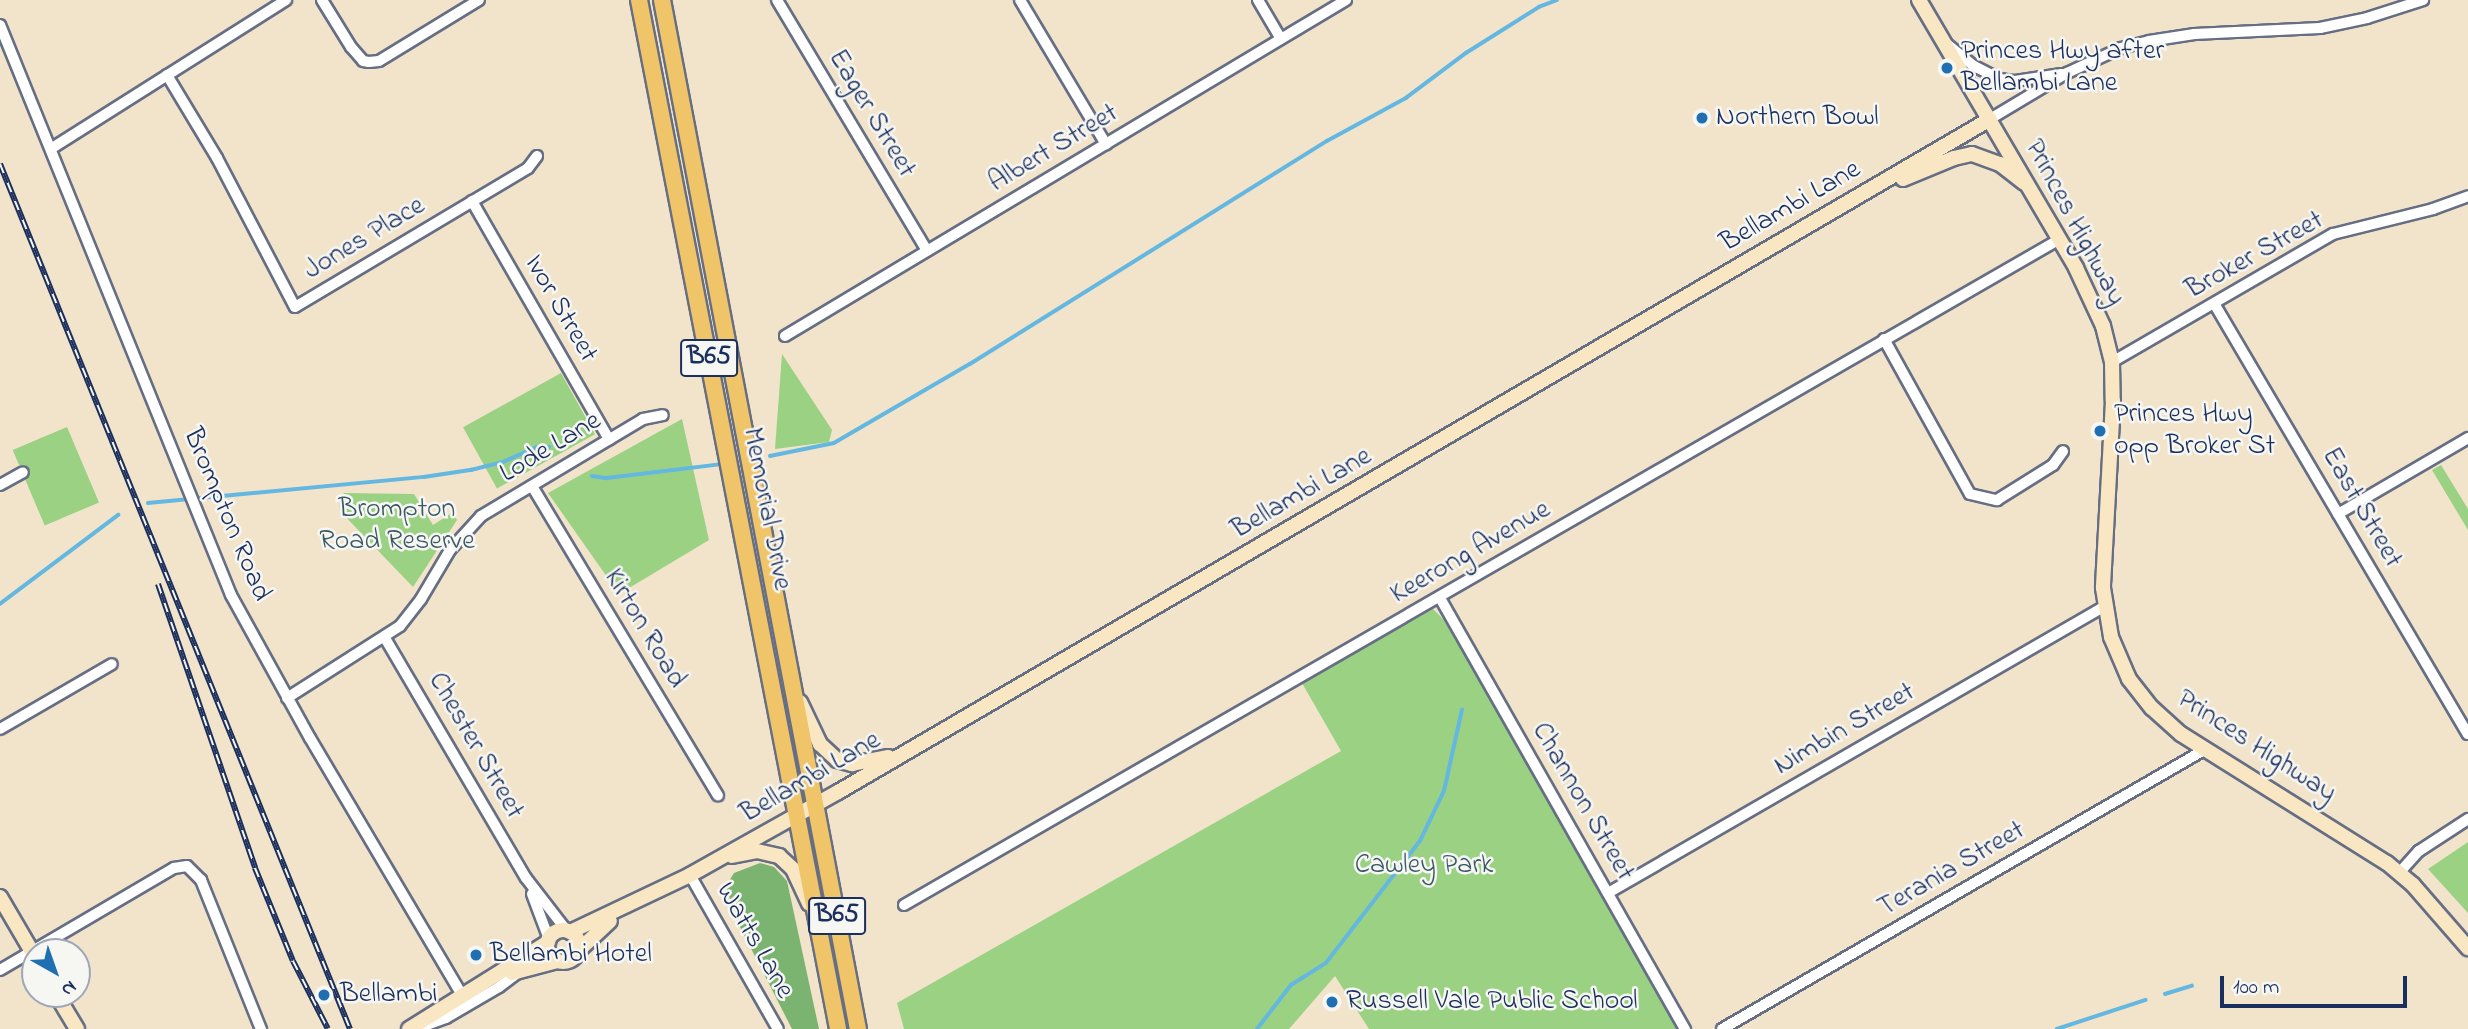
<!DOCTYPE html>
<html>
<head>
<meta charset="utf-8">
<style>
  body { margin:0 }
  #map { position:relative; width:2468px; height:1029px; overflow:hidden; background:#f1e4cb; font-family:"Indie Flower",sans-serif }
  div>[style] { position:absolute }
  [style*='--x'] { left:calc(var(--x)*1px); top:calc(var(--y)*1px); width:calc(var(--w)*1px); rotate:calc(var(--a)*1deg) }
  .green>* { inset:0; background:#9ad183; transform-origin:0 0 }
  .forest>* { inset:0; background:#7bb371 }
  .stream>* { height:3.5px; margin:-1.75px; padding:0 1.75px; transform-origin:1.75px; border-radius:1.75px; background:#64b7e0 }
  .roads { filter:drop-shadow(2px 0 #666e84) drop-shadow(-2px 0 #666e84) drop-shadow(0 2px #666e84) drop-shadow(0 -2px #666e84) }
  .minor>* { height:10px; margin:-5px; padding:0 5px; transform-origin:5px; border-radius:5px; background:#fff }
  .secondary>* { height:14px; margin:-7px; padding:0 7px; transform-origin:7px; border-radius:7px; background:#f9e7c3 }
  .secondary>.ring { margin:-7px; padding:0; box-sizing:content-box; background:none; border:14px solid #f9e7c3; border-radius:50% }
  .primary>* { height:16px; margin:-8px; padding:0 8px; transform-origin:8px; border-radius:8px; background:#f0c469 }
  .rail>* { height:6px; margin-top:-3px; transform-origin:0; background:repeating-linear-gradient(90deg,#f6f6f2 0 10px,#1b2f5e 0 20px); box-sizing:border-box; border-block:2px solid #1b2f5e }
  .dots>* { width:19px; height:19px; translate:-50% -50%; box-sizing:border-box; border:4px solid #f6f6f2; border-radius:50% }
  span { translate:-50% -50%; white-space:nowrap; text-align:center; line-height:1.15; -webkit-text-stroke:5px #f6f6f2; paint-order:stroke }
  .shield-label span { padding:2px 5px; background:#f6f6f2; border:2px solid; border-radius:5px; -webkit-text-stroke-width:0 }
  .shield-label { font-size:26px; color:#1b2f5e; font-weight:700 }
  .poi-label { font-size:28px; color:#1b2f5e }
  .left { translate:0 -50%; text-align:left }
  .street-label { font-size:28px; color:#1b2f5e }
  .park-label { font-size:28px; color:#3b5867 }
  .north { position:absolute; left:21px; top:938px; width:70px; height:70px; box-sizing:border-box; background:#f6f6f2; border:2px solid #9ea6b7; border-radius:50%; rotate:140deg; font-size:19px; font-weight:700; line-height:28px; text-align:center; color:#1b2f5e }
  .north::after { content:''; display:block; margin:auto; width:24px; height:32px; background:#1f6fb2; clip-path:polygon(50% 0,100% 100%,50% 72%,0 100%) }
  .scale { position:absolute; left:2220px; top:976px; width:187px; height:32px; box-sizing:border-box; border:4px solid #1b2f5e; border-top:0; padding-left:9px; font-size:21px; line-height:24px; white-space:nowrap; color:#1b2f5e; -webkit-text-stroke:5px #f6f6f2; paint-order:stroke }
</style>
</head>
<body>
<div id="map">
  <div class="green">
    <div style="clip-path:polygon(782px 354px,832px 430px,829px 442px,775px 449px)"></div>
    <div style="left:561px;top:373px;width:70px;height:112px;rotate:61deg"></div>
    <div style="clip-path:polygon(682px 419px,709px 540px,619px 594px,548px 493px)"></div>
    <div style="left:67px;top:427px;width:82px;height:59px;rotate:67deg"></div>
    <div style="clip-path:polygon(2441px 465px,2468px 509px,2468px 530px,2432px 470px)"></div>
    <div style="clip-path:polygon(344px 493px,414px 494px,433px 525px,452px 513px,457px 520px,413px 587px,340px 511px,339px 501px)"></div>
    <div style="clip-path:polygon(1433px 609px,1444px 620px,1671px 1009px,1679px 1029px,1369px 1029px,1335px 976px,1289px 1029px,904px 1029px,897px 1003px,1341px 751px,1302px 683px)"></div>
    <div style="clip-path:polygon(2468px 842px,2468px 913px,2428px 869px)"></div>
  </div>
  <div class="forest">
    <div style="clip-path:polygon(760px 863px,774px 867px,787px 881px,819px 1029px,792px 1029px,736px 919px,726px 886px,734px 873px)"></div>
  </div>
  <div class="stream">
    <div style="--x:770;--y:456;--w:65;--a:-11.5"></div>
    <div style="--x:834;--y:443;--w:157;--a:-30.2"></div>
    <div style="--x:970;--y:364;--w:421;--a:-32"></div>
    <div style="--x:1327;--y:141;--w:90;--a:-28.6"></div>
    <div style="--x:1406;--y:98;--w:75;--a:-36.9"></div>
    <div style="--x:1466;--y:53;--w:86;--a:-32.2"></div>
    <div style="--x:1539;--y:7;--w:19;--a:-21"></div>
    <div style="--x:592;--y:476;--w:15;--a:8"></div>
    <div style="--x:607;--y:478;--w:117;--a:-6.9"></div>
    <div style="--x:148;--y:503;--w:277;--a:-5.4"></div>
    <div style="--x:424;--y:477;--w:48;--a:-8.5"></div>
    <div style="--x:471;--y:470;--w:33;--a:-14"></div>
    <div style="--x:503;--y:462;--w:37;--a:-24"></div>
    <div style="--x:537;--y:447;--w:12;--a:0"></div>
    <div style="--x:0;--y:604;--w:148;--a:-37"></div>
    <div style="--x:2165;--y:994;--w:28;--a:-17"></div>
    <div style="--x:1257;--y:1029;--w:56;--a:-52.3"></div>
    <div style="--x:1291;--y:985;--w:41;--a:-32.2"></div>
    <div style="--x:1326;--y:963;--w:154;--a:-52.4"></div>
    <div style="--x:1420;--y:841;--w:55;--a:-64.4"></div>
    <div style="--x:1444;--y:791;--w:83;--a:-77.5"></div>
    <div style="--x:2057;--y:1029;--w:93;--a:-18.2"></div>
  </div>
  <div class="roads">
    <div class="minor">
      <div style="--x:322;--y:0;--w:55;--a:58.3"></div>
      <div style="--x:351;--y:47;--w:18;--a:49"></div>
      <div style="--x:363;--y:61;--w:6;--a:9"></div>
      <div style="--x:369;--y:62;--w:10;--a:-6"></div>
      <div style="--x:379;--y:61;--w:117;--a:-31.4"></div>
      <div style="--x:777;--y:0;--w:292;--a:59.1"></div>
      <div style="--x:1020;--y:0;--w:168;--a:59.2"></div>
      <div style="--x:1258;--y:0;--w:45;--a:59.5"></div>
      <div style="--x:0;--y:25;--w:615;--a:67.94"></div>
      <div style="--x:231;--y:595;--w:163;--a:61.1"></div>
      <div style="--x:310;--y:738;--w:301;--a:59.4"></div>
      <div style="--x:1948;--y:45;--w:33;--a:39"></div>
      <div style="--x:1974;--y:66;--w:29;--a:27"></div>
      <div style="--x:2000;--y:79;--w:15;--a:8"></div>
      <div style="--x:2015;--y:81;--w:47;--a:-8.7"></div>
      <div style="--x:167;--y:75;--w:97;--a:58.9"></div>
      <div style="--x:217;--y:158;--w:168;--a:62.4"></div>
      <div style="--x:295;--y:307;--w:271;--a:-30.8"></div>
      <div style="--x:528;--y:168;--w:15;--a:-53"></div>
      <div style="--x:1990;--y:119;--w:90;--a:-30.9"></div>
      <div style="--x:2067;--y:73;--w:60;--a:-24.8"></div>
      <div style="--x:2121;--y:48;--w:29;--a:-14"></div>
      <div style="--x:2149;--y:41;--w:46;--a:-8.8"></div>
      <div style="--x:2194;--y:34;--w:126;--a:-2.7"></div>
      <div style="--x:2320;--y:28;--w:48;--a:-12"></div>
      <div style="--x:2367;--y:18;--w:59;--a:-17.8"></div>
      <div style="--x:52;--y:148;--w:277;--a:-32.3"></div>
      <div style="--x:472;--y:201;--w:275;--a:60.1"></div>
      <div style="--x:2215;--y:305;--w:498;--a:59.5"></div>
      <div style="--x:785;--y:336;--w:654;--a:-30.92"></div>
      <div style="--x:1884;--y:339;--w:177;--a:61"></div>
      <div style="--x:1970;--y:494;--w:28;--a:13"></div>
      <div style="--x:1997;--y:500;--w:66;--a:-32"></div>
      <div style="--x:2053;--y:465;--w:17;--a:-54"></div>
      <div style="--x:2112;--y:362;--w:255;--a:-30.1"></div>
      <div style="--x:2333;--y:234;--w:103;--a:-14"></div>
      <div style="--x:2433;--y:209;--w:37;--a:-20"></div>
      <div style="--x:0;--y:485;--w:26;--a:-29"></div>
      <div style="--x:532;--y:486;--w:361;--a:59"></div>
      <div style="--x:2338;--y:514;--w:151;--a:-30.3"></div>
      <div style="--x:1440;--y:598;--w:496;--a:60.4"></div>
      <div style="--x:385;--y:638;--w:278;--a:59.6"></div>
      <div style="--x:526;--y:878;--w:67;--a:52.3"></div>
      <div style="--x:287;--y:698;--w:134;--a:-32.5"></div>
      <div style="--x:400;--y:626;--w:34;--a:-52"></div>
      <div style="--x:421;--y:599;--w:57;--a:-59.4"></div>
      <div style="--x:450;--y:550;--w:46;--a:-47.6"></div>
      <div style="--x:481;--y:516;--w:189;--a:-30.9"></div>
      <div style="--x:643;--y:419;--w:20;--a:-11"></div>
      <div style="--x:0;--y:729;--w:129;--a:-30.1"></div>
      <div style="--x:2399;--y:873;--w:30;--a:-48"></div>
      <div style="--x:2419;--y:851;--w:59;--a:-33.1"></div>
      <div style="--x:690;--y:875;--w:177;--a:60.3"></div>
      <div style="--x:1608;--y:893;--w:574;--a:-30"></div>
      <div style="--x:532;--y:894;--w:48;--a:69.3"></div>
      <div style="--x:904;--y:905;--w:1334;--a:-29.95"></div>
      <div style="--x:0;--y:970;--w:202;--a:-30.4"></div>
      <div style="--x:174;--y:868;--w:13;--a:-9"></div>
      <div style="--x:187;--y:866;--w:20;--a:45"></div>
      <div style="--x:201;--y:880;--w:161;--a:68.1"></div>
      <div style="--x:421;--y:1027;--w:27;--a:-20"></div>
      <div style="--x:446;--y:1018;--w:61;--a:-30.3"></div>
      <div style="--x:499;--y:987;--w:25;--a:-37"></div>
      <div style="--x:1722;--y:1029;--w:557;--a:-30.06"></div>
    </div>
    <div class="secondary">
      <div style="--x:1919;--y:0;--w:311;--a:59.6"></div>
      <div style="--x:2076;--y:268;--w:64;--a:65"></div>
      <div style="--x:2103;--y:326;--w:37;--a:76"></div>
      <div style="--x:2112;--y:362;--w:39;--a:89"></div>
      <div style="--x:2113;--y:401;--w:187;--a:93.1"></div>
      <div style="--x:2103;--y:588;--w:50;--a:80.7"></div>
      <div style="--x:2111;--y:637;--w:46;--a:66.8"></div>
      <div style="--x:2129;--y:679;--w:37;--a:52"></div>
      <div style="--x:2152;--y:708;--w:39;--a:42"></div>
      <div style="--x:2181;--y:734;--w:243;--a:32.1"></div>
      <div style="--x:2387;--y:863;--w:34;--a:40"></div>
      <div style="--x:2413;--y:885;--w:84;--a:48.9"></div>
      <div style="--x:1903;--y:179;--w:55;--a:-22.4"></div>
      <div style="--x:1954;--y:158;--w:18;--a:-13"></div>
      <div style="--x:1972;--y:154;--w:30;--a:20"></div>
      <div style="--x:2000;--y:164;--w:31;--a:38"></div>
      <div style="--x:800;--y:702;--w:47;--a:64.5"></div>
      <div style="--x:820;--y:744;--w:23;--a:43"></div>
      <div style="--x:837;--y:760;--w:16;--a:15"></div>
      <div style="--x:852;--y:764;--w:37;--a:-11"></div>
      <div style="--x:732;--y:856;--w:25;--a:-11"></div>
      <div style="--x:757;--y:851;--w:23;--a:13"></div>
      <div style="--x:779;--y:856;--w:19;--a:43"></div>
      <div style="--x:793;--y:869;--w:38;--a:65"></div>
      <div style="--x:0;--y:897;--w:69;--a:59.7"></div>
      <div class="ring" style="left:547px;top:930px;width:18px;height:18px"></div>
      <div style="--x:570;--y:932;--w:133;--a:-25.4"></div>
      <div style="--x:690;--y:875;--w:170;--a:-29.3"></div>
      <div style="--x:838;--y:792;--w:1334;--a:-30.29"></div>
      <div style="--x:577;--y:952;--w:45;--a:-43.2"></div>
      <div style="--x:512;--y:973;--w:47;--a:-14.9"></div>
      <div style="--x:56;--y:994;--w:41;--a:59"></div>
      <div style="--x:409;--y:1029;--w:164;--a:-32"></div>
    </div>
    <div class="primary">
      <div style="--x:639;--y:0;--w:1048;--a:79.05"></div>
      <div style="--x:662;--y:0;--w:1048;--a:79.22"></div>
    </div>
  </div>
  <div class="rail">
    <div style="--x:0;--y:164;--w:933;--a:67.97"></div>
    <div style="--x:158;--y:584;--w:300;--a:71.1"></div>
    <div style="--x:255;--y:868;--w:100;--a:67.8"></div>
    <div style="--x:293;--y:961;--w:76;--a:62.8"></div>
  </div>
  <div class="dots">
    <div style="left:1947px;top:68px;background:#1f6fb2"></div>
    <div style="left:1702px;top:118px;background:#1f6fb2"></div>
    <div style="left:2100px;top:431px;background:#1f6fb2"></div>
    <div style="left:476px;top:955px;background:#1f6fb2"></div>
    <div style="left:324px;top:995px;background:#1f6fb2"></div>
    <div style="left:1332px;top:1002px;background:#1f6fb2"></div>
  </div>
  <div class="shield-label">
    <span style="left:709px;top:358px">B65</span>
    <span style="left:837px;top:916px">B65</span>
  </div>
  <div class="poi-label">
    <span class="left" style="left:1961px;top:68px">Princes Hwy after<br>Bellambi Lane</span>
    <span class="left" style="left:1716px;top:118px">Northern Bowl</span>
    <span class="left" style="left:2114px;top:431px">Princes Hwy<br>opp Broker St</span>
    <span class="left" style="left:490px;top:955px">Bellambi Hotel</span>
    <span class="left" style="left:340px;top:995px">Bellambi</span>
    <span class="left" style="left:1346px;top:1002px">Russell Vale Public School</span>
  </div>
  <div class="street-label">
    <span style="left:871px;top:114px;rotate:59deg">Eager Street</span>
    <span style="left:1054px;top:149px;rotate:-31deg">Albert Street</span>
    <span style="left:1791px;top:207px;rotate:-30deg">Bellambi Lane</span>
    <span style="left:2074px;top:223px;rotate:62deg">Princes Highway</span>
    <span style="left:365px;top:239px;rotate:-31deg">Jones Place</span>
    <span style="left:2255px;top:256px;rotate:-29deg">Broker Street</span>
    <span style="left:560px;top:309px;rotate:60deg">Ivor Street</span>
    <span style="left:551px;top:448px;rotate:-31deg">Lode Lane</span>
    <span style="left:1302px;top:494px;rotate:-30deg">Bellambi Lane</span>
    <span style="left:2361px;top:508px;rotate:60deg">East Street</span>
    <span style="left:766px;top:509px;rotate:79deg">Memorial Drive</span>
    <span style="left:226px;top:515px;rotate:67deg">Brompton Road</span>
    <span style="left:1471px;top:553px;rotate:-30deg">Keerong Avenue</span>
    <span style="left:644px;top:629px;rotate:59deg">Kirton Road</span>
    <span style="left:1845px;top:730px;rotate:-30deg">Nimbin Street</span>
    <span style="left:475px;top:746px;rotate:60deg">Chester Street</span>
    <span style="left:2256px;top:747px;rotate:33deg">Princes Highway</span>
    <span style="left:811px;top:778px;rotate:-30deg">Bellambi Lane</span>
    <span style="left:1582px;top:802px;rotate:60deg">Channon Street</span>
    <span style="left:1952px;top:870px;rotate:-30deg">Terania Street</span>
    <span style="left:754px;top:941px;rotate:60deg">Watts Lane</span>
  </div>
  <div class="park-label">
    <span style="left:397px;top:526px">Brompton<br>Road Reserve</span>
    <span style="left:1424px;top:866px">Cawley Park</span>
  </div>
  <div class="north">N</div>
  <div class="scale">100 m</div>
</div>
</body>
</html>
